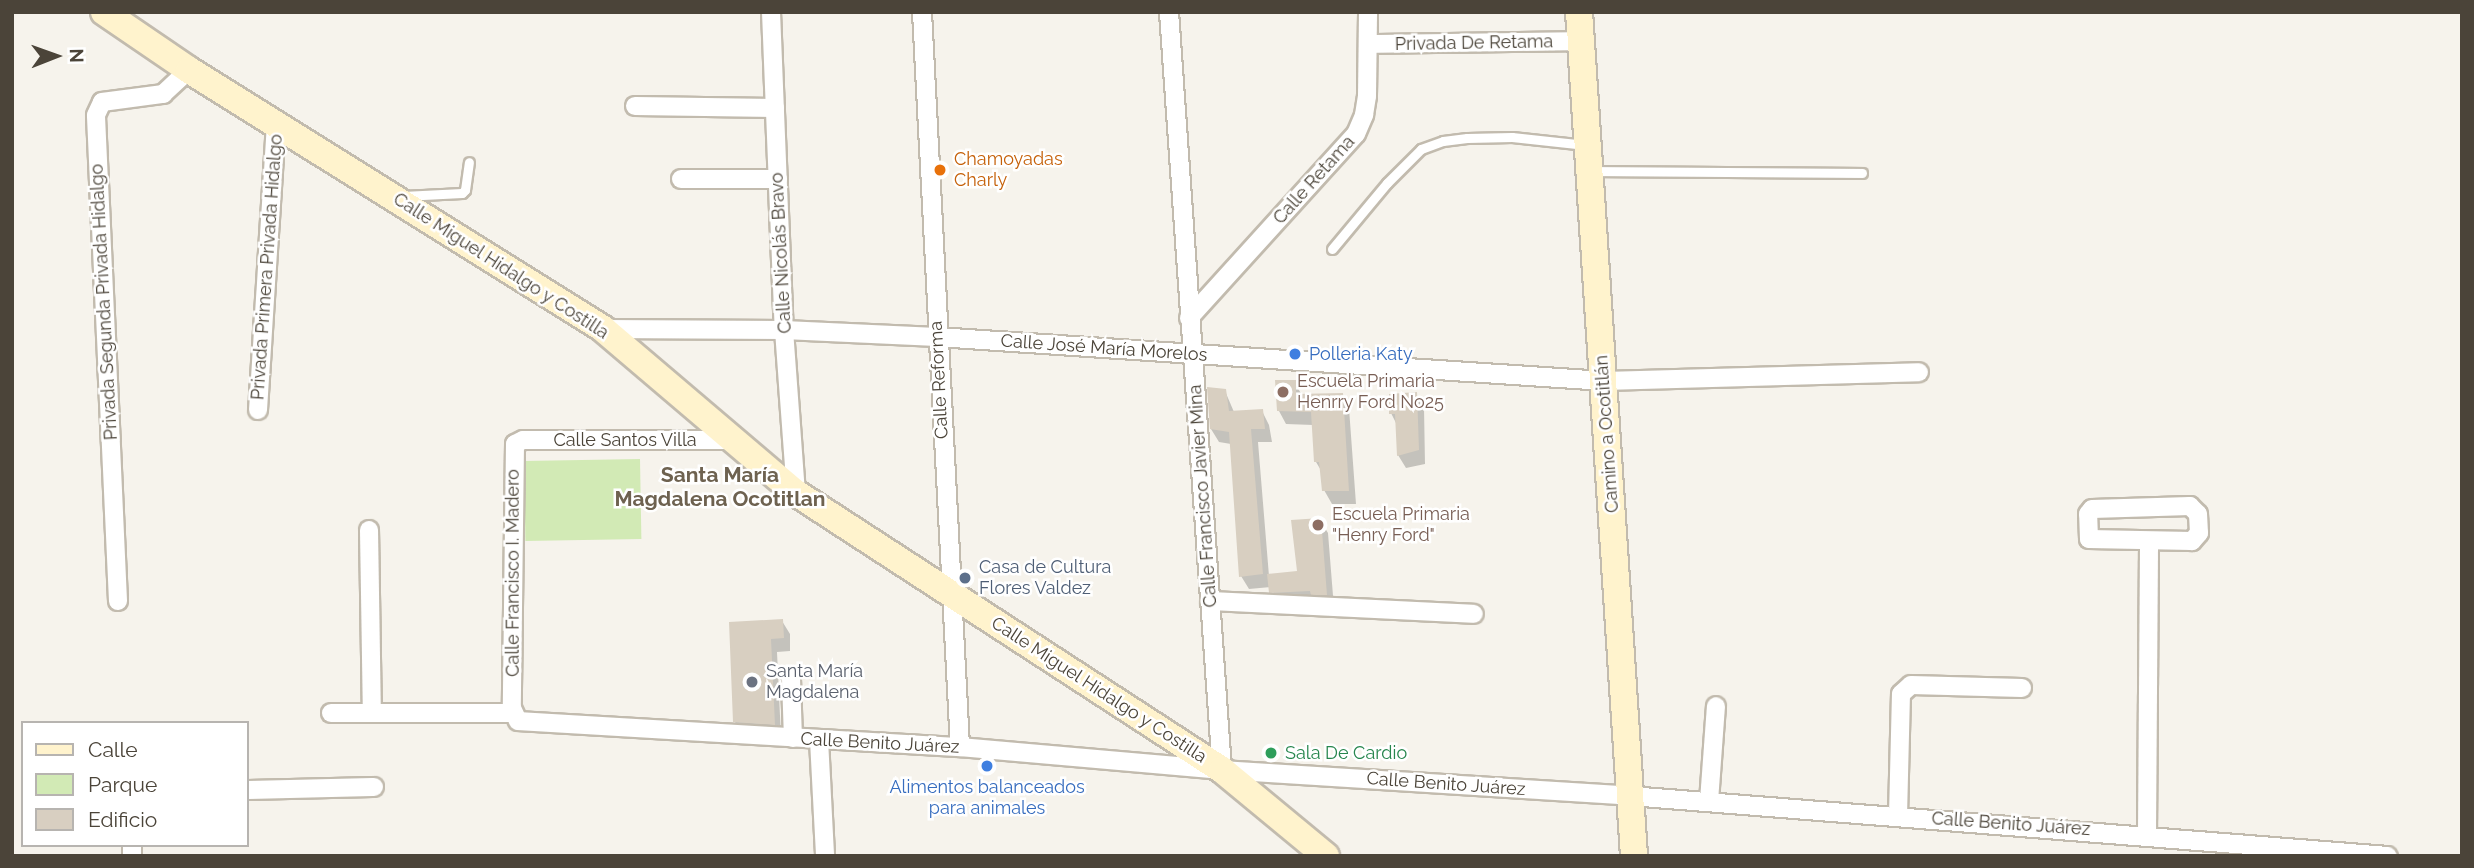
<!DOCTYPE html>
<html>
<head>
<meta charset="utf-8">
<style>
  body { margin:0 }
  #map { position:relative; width:2474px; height:868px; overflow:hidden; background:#f6f3ec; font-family:Raleway,sans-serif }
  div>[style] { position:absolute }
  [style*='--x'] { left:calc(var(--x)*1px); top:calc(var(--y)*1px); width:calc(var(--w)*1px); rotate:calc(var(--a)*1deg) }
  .green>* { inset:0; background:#d2eab5; transform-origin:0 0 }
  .shadow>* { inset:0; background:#0003 }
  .building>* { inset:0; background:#d8cfc1 }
  .roads { filter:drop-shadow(2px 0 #c2bbae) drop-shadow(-2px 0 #c2bbae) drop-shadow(0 2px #c2bbae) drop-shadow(0 -2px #c2bbae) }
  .lane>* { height:9px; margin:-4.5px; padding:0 4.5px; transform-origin:4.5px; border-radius:4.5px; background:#fff }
  .street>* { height:18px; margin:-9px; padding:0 9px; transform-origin:9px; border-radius:9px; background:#fff }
  .secondary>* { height:26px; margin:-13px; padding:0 13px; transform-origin:13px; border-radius:13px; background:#fff3cd }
  .dots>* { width:19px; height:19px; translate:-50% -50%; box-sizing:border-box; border:4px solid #fff; border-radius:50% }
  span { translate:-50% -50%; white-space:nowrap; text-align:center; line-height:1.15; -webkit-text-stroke:5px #fff; paint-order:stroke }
  .street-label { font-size:18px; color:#4b4439 }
  .food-label { font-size:18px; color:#c56008 }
  .left { translate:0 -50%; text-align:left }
  .shop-label { font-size:18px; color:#366cbe }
  .education-label { font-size:18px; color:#785e54 }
  .service-label { font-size:18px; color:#4e5e75 }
  .worship-label { font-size:18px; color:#5b616d }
  .leisure-label { font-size:18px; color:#27864d }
  .quarter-label { font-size:21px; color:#6e6250; font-weight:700 }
  .frame { position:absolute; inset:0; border:14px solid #4b4439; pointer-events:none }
  .legend { position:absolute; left:21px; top:721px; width:228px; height:126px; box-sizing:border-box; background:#fff; border:2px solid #b7b4b0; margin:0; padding:9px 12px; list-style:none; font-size:21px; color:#4b4439 }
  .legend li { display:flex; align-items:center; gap:14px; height:35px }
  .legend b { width:35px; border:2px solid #b7b4b0 }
  .north { position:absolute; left:21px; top:21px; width:70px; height:70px; -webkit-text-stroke:5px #fff; paint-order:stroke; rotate:89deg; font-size:19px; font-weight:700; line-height:28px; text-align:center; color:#4b4439 }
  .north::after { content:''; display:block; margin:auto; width:24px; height:32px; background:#4b4439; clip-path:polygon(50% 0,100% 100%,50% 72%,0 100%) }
</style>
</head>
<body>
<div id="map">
  <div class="green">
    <div style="left:640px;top:459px;width:80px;height:116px;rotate:89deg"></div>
  </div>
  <div class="shadow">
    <div style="clip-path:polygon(1294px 382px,1302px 395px,1342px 395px,1349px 408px,1356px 504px,1332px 504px,1324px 490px,1322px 472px,1316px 462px,1313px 425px,1286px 424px,1279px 411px)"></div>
    <div style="clip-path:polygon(1225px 391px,1234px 412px,1262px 411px,1269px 425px,1272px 442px,1258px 442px,1269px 576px,1299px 572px,1320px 520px,1328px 533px,1334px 608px,1279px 605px,1271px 587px,1249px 589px,1241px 576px,1231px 444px,1219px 442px,1211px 429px)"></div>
    <div style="clip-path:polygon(1416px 394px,1424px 407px,1425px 464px,1406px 468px,1398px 455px,1397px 425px,1391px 413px)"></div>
    <div style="clip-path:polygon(782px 621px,790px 634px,790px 651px,777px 652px,781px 737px,743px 735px,735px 722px,731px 623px)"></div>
  </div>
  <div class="building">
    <div style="clip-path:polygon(1275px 380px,1296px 380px,1296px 394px,1343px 393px,1349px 491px,1322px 491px,1319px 462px,1314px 462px,1311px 412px,1277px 411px)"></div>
    <div style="clip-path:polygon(1207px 387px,1226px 389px,1229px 411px,1263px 409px,1265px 429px,1251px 429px,1263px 574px,1239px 577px,1229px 432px,1210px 429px)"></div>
    <div style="clip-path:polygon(1417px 392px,1419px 450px,1397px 456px,1395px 414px,1389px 414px,1389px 394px)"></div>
    <div style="clip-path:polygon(1321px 518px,1327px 595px,1311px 595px,1310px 591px,1269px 593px,1267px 574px,1297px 571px,1291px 520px)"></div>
    <div style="clip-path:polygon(783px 619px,784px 638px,771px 639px,775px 725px,733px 722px,729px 622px)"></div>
  </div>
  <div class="roads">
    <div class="lane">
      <div style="--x:1591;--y:171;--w:271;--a:0.4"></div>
      <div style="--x:403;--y:196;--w:59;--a:-2.9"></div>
      <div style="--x:462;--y:193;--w:4;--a:-45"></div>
      <div style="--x:465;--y:190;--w:28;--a:-82"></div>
      <div style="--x:1332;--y:249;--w:86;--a:-50.2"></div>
      <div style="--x:1387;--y:183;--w:48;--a:-45"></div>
      <div style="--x:1421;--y:149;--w:23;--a:-20"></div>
      <div style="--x:1443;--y:141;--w:24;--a:-7"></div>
      <div style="--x:1467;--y:138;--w:45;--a:-1.3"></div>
      <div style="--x:1512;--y:137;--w:74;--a:6.2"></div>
    </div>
    <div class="street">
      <div style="--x:771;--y:12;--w:318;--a:87.7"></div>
      <div style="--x:784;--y:330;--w:163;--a:85.8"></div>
      <div style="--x:922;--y:12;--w:736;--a:87.04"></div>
      <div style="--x:1169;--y:12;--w:760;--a:86"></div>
      <div style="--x:1368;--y:44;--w:212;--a:-0.8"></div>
      <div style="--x:635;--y:106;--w:140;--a:0.8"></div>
      <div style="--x:681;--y:179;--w:97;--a:0"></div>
      <div style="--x:1189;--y:318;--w:248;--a:-47.8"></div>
      <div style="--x:1356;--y:134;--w:21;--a:-67"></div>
      <div style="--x:1364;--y:115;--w:19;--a:-81"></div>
      <div style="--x:1367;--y:96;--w:84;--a:-89.3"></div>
      <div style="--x:603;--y:329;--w:181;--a:0.3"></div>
      <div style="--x:784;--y:330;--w:153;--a:2.6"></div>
      <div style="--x:937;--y:337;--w:668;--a:3.77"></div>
      <div style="--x:1604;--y:381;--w:315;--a:-1.6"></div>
      <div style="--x:258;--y:410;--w:288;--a:-86.4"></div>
      <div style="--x:732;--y:440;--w:209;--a:180"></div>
      <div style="--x:523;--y:440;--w:9;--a:153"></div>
      <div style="--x:515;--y:444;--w:264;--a:90.7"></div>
      <div style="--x:512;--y:708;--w:14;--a:65"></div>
      <div style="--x:518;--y:721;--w:443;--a:3.4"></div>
      <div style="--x:960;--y:747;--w:263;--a:5"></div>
      <div style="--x:1222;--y:770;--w:409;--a:3.6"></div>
      <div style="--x:1630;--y:796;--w:760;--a:4.53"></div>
      <div style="--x:2190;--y:506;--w:11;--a:45"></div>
      <div style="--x:2198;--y:514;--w:19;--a:87"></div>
      <div style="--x:2199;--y:533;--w:11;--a:131"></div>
      <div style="--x:2192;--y:541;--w:103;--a:-178.9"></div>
      <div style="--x:2089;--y:539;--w:25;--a:-92"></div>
      <div style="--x:2088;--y:514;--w:6;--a:-51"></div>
      <div style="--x:2092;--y:509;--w:98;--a:-1.8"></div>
      <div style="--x:369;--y:530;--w:183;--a:89.1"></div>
      <div style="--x:118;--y:601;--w:486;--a:-92.6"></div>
      <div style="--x:96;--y:115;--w:14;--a:-65"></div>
      <div style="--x:102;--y:102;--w:62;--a:-7.5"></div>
      <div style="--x:163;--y:94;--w:35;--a:-43"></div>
      <div style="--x:1210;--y:601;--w:264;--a:2.8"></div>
      <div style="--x:791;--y:679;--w:59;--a:88.1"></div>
      <div style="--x:331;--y:713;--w:182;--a:0"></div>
      <div style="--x:819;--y:740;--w:116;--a:87"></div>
      <div style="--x:247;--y:790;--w:127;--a:-1.4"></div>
      <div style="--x:1709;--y:801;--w:95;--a:-85.8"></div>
      <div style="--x:1898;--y:816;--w:122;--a:-88.6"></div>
      <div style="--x:1901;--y:694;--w:13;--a:-42"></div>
      <div style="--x:1911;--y:685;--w:111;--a:1.5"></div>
      <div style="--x:2147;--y:834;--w:292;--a:-89.6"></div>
      <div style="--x:132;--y:845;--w:11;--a:90"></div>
    </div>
    <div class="secondary">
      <div style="--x:104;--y:12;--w:103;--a:34.3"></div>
      <div style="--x:189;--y:70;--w:488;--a:32"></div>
      <div style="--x:603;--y:329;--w:253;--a:40.4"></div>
      <div style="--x:796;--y:493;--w:508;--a:33.03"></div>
      <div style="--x:1222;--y:770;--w:135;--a:39.6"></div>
      <div style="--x:1579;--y:12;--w:846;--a:86.27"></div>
    </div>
  </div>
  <div class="dots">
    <div style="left:940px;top:170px;background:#e8710a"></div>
    <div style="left:1295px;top:354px;background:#3f7fe0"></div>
    <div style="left:1283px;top:392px;background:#8d6e63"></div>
    <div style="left:1318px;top:525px;background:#8d6e63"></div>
    <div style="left:965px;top:578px;background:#5c6f8a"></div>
    <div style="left:752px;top:682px;background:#6b7280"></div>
    <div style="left:1271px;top:753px;background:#2e9e5b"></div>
    <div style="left:987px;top:766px;background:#3f7fe0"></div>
  </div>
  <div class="street-label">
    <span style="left:1474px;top:43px;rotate:-1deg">Privada De Retama</span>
    <span style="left:1314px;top:180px;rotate:-48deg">Calle Retama</span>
    <span style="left:781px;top:253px;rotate:-93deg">Calle Nicolás Bravo</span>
    <span style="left:501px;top:266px;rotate:33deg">Calle Miguel Hidalgo y Costilla</span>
    <span style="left:267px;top:267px;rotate:-86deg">Privada Primera Privada Hidalgo</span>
    <span style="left:104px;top:302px;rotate:-93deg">Privada Segunda Privada Hidalgo</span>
    <span style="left:1104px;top:348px;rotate:4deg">Calle José María Morelos</span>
    <span style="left:939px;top:380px;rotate:-93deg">Calle Reforma</span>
    <span style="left:1607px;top:434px;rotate:-94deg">Camino a Ocotitlán</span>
    <span style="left:625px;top:440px">Calle Santos Villa</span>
    <span style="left:1203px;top:496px;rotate:-94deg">Calle Francisco Javier Mina</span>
    <span style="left:513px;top:573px;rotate:-90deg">Calle Francisco I. Madero</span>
    <span style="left:1099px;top:690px;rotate:33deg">Calle Miguel Hidalgo y Costilla</span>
    <span style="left:880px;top:743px;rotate:3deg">Calle Benito Juárez</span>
    <span style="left:1446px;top:784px;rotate:4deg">Calle Benito Juárez</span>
    <span style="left:2011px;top:824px;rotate:4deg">Calle Benito Juárez</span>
  </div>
  <div class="food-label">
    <span class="left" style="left:954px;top:170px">Chamoyadas<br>Charly</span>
  </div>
  <div class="shop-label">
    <span class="left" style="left:1309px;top:354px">Polleria Katy</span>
    <span style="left:987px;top:798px">Alimentos balanceados<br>para animales</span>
  </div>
  <div class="education-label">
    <span class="left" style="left:1297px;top:392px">Escuela Primaria<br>Henrry Ford No25</span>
    <span class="left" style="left:1332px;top:525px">Escuela Primaria<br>"Henry Ford"</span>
  </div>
  <div class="service-label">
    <span class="left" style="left:979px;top:578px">Casa de Cultura<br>Flores Valdez</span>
  </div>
  <div class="worship-label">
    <span class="left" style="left:766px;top:682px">Santa María<br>Magdalena</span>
  </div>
  <div class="leisure-label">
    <span class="left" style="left:1285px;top:753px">Sala De Cardio</span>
  </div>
  <div class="quarter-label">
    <span style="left:720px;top:487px">Santa María<br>Magdalena Ocotitlan</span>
  </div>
  <div class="frame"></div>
  <ul class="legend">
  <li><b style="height:9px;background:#fff3cd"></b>Calle</li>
  <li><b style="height:19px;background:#d2eab5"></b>Parque</li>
  <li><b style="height:19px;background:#d8cfc1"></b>Edificio</li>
  </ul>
  <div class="north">N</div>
</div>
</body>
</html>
